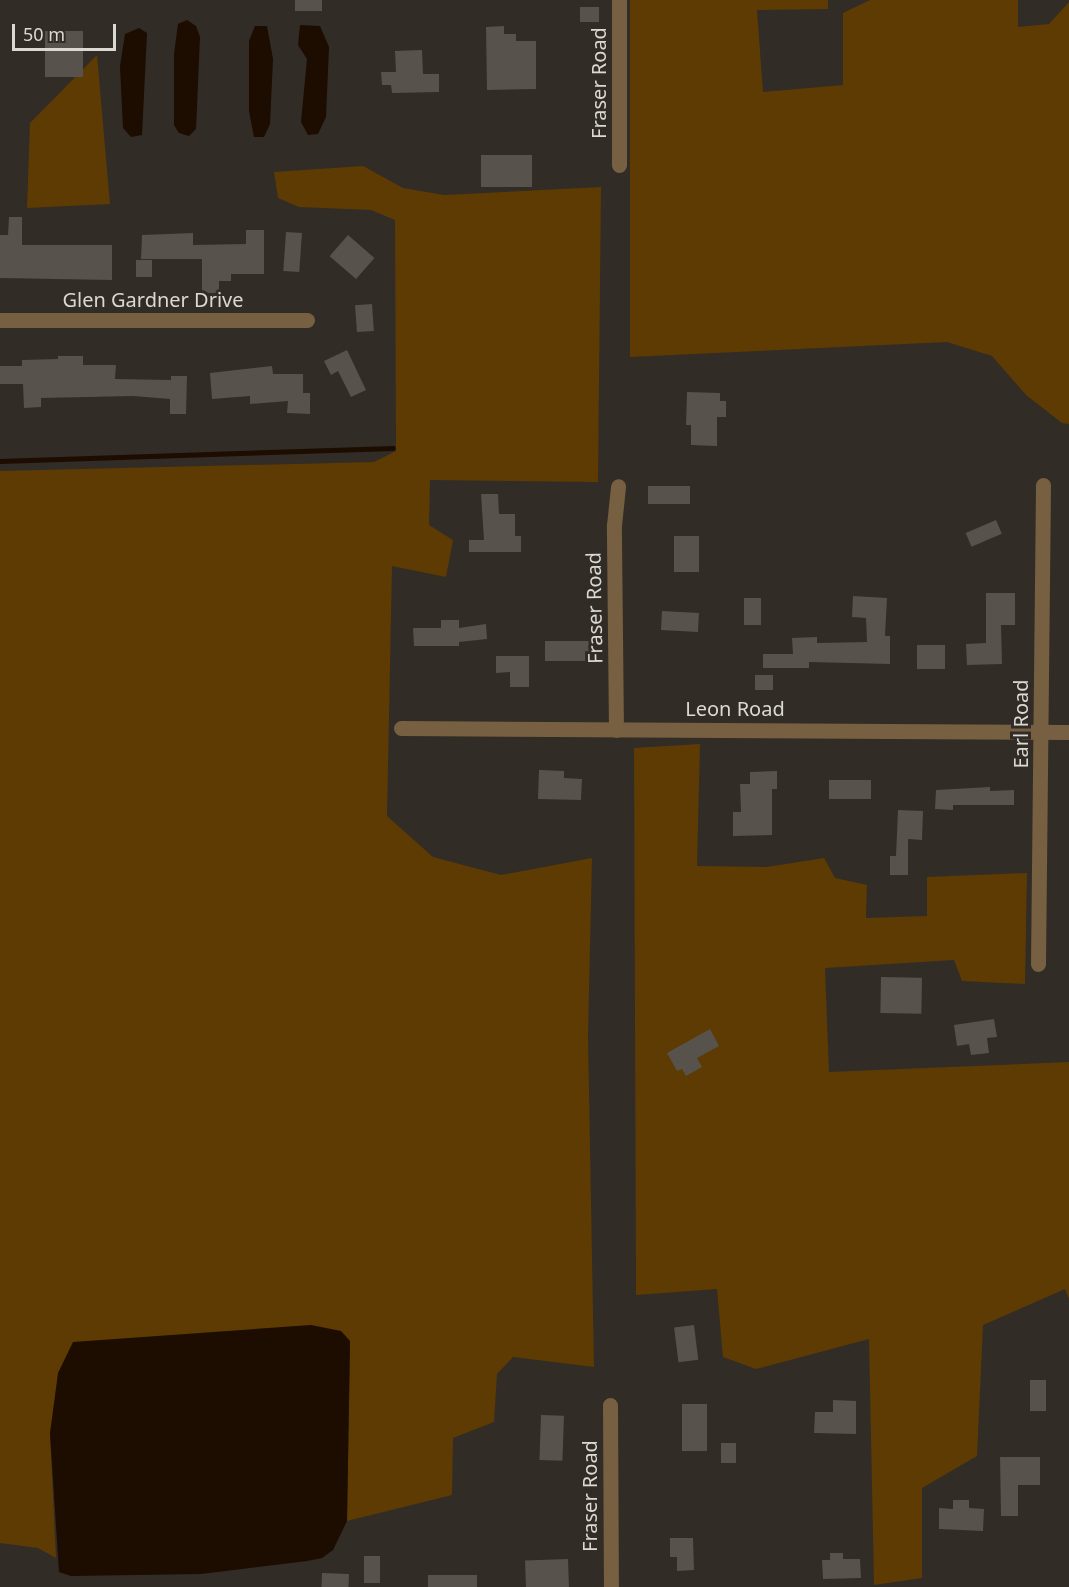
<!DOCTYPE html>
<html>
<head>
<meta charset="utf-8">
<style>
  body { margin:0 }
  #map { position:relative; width:1069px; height:1587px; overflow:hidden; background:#312c26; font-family:"Noto Sans",sans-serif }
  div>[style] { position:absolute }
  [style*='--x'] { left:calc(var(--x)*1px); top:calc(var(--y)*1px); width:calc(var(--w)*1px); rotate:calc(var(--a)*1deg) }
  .green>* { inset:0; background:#5d3b03 }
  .water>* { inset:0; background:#1d0c00 }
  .stream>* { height:4.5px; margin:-2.25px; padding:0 2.25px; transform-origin:2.25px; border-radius:2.25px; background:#1d0c00 }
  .building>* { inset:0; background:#57524c; transform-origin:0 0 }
  .street>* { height:15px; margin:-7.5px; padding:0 7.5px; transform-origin:7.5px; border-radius:7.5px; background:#775f41 }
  span { translate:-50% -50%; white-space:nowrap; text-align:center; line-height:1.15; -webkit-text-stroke:6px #312c26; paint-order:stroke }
  .street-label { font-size:20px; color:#dcd9d5 }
  .scale { position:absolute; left:12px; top:24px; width:104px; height:27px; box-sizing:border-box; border:3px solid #dcd9d5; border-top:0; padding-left:8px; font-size:18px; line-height:21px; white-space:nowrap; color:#dcd9d5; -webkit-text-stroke:4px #312c26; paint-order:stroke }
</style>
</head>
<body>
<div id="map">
  <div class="green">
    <div style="clip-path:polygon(630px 0,828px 0,828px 9px,757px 10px,763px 92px,843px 85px,843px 13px,870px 0,1018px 0,1018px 27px,1049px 24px,1069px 2px,1069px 424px,1062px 423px,1026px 395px,992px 356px,947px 342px,630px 357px)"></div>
    <div style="clip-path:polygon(97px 55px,110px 204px,27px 208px,30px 123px)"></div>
    <div style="clip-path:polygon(363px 166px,403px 188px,444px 195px,601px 187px,598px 482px,430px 480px,429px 525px,453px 540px,446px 577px,392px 566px,387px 816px,433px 857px,501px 875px,592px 858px,588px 1035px,594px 1367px,513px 1357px,497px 1374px,494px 1422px,453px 1438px,452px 1495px,347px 1521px,350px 1341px,50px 1433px,56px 1558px,38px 1548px,0 1543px,0 471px,374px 462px,396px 451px,395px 220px,371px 210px,299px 207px,278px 198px,274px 172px)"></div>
    <div style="clip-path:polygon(700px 744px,697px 866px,767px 867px,824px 858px,835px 878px,867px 885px,866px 918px,927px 916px,927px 877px,1027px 873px,1025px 984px,962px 981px,954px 960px,825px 968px,829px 1072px,1069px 1062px,1069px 1299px,1065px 1289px,983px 1325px,977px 1456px,922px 1488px,922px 1578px,874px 1585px,869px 1339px,756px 1369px,723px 1357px,717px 1289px,636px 1295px,634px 748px)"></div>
  </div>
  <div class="water">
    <div style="clip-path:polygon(187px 20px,196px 26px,200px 37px,196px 129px,189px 136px,179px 133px,174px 125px,174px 54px,178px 24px)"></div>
    <div style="clip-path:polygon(300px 25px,320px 26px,329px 47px,326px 117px,318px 134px,308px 135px,301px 122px,307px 59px,298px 45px)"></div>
    <div style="clip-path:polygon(255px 26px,267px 26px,273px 59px,270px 124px,264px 137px,254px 137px,249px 111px,249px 41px)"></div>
    <div style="clip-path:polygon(139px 28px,147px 33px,142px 135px,131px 137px,123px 128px,120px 66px,125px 34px)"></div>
    <div style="clip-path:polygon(311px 1325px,341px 1331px,350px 1341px,347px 1521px,333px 1550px,322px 1558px,307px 1561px,201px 1574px,71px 1576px,59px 1572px,50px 1433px,58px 1373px,73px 1342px)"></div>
  </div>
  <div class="stream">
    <div style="--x:0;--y:461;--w:393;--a:-1.9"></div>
  </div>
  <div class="building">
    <div style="left:295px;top:0;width:27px;height:11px"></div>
    <div style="left:580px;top:7px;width:19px;height:15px"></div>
    <div style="clip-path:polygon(504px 26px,504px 34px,516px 34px,516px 41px,536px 41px,536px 89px,487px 90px,486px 27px)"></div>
    <div style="left:45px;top:31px;width:38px;height:46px"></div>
    <div style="clip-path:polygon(422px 50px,423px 74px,439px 74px,439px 92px,392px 93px,391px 85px,382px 85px,381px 72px,396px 72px,395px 51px)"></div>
    <div style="left:481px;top:155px;width:51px;height:32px"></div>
    <div style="clip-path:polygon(9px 217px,22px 217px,22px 245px,112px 245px,112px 280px,0 278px,0 235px,8px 235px)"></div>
    <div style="clip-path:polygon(246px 230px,264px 230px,264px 274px,231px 274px,231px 281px,219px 281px,219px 301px,202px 301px,202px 259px,141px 259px,142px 235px,193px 233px,193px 245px,246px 244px)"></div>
    <div style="left:286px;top:232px;width:16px;height:39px;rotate:4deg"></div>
    <div style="left:348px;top:235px;width:35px;height:28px;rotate:41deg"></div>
    <div style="left:136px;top:260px;width:16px;height:17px"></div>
    <div style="left:372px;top:304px;width:27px;height:17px;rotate:86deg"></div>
    <div style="clip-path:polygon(347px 350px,366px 390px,351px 397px,338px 371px,331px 375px,324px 361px)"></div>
    <div style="clip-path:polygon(58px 356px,83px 356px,83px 365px,116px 365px,115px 379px,171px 380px,171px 376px,187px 376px,186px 414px,170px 414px,170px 399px,133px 396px,41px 398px,41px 407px,24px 408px,23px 384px,0 384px,0 366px,22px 366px,22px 360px,58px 359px)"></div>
    <div style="clip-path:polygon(272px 366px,273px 374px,303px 374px,303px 393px,310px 393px,310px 414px,287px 413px,288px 401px,250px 404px,250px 396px,212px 399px,210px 373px)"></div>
    <div style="clip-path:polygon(687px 392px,720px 393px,720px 401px,726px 401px,726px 417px,717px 417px,717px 446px,691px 445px,691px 425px,686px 425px)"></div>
    <div style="left:690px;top:486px;width:18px;height:42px;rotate:90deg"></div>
    <div style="clip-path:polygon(481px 494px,498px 494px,499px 514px,515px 514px,515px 536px,521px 536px,521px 552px,469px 552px,469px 540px,484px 540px)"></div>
    <div style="left:996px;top:520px;width:15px;height:33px;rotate:67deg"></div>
    <div style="left:674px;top:536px;width:25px;height:36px"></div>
    <div style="clip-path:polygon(986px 593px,1015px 593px,1015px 625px,1001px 625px,1002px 664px,967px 665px,966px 644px,986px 643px)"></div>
    <div style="clip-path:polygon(853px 596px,887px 598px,885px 636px,890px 636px,890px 664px,809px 662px,809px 668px,763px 668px,763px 654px,793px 654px,792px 638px,817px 637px,817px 643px,867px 642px,866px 618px,852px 617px)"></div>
    <div style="left:744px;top:598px;width:17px;height:27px"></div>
    <div style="left:662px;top:611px;width:37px;height:19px;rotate:3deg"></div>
    <div style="clip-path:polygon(441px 620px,459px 620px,459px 628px,486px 624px,487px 639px,459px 642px,459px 646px,414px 646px,413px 628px,441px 628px)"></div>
    <div style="left:595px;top:641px;width:20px;height:50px;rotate:90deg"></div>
    <div style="left:917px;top:645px;width:28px;height:24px"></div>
    <div style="clip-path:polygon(496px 656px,529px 656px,529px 687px,510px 687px,510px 672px,496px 673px)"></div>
    <div style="left:755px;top:675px;width:18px;height:15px"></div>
    <div style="clip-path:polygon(539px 770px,564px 771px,564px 778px,582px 779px,581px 800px,538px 799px)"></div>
    <div style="clip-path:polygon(777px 771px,777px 789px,772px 789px,772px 835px,733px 836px,733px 812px,741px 812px,740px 784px,750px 784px,750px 772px)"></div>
    <div style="left:829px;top:780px;width:42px;height:19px"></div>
    <div style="clip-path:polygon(990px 787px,990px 791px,1014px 790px,1014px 805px,953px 805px,953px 810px,935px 809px,936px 790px)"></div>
    <div style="clip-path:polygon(898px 810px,923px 811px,922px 840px,908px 839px,908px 875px,890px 875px,890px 856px,896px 856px)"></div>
    <div style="left:881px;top:977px;width:41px;height:36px;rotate:1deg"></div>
    <div style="clip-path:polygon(994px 1019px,997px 1037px,987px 1038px,989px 1053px,971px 1055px,969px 1044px,957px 1046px,954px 1025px)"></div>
    <div style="clip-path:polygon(710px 1029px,719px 1046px,697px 1058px,702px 1067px,686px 1076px,682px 1069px,677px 1071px,667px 1053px)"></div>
    <div style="left:694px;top:1325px;width:35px;height:20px;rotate:83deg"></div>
    <div style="left:1030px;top:1380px;width:16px;height:31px"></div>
    <div style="clip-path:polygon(833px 1400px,856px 1401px,856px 1434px,814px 1433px,815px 1412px,833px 1412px)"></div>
    <div style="left:682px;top:1404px;width:25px;height:47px"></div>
    <div style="left:541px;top:1415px;width:23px;height:45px;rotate:2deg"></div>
    <div style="left:721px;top:1443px;width:15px;height:20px"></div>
    <div style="clip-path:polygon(1000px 1457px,1040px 1457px,1040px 1485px,1018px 1485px,1018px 1516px,1001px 1516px)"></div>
    <div style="clip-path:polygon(953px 1500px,969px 1500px,969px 1508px,984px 1509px,983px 1531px,939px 1529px,939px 1508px,953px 1509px)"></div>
    <div style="clip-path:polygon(670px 1538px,693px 1538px,694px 1570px,677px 1571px,677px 1557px,670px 1557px)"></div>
    <div style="clip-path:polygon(830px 1553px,843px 1553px,843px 1559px,860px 1559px,861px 1578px,823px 1579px,822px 1560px,830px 1560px)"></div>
    <div style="left:364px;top:1556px;width:16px;height:27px"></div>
    <div style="left:568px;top:1559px;width:28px;height:43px;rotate:88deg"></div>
    <div style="left:322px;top:1573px;width:27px;height:14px;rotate:2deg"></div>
    <div style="left:428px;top:1575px;width:49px;height:12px"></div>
  </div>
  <div class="street">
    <div style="--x:619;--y:165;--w:165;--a:-90"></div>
    <div style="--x:0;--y:320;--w:307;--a:0"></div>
    <div style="--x:401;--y:728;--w:668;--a:0.34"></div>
    <div style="--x:616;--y:730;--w:205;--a:-90.6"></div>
    <div style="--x:614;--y:525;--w:39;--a:-84"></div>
    <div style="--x:1038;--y:964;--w:479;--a:-89.4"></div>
    <div style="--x:610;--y:1405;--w:182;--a:89.7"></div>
  </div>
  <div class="street-label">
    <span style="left:598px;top:83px;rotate:-90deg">Fraser Road</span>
    <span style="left:153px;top:299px">Glen Gardner Drive</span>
    <span style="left:594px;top:608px;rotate:-91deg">Fraser Road</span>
    <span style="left:735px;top:708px">Leon Road</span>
    <span style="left:1020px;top:724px;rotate:-90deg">Earl Road</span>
    <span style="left:589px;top:1496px;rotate:-90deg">Fraser Road</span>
  </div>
  <div class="scale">50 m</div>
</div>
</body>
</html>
